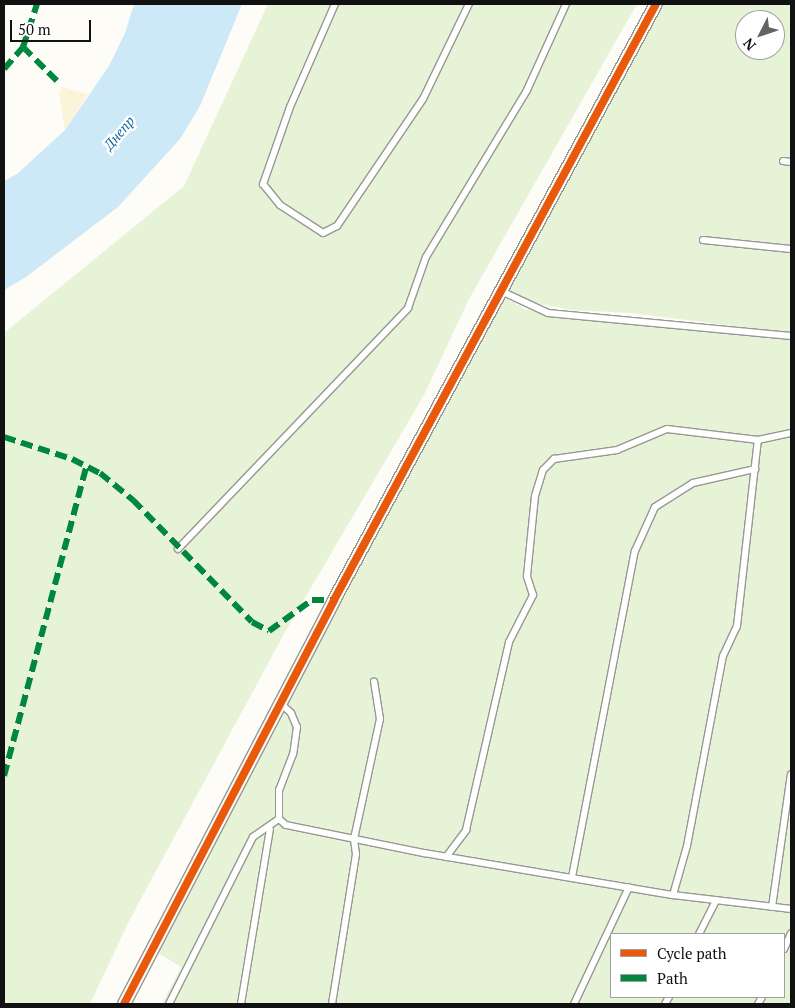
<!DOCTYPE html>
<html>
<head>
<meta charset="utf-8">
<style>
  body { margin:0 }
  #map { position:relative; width:795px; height:1008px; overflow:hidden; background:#fdfcf7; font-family:"PT Serif",serif }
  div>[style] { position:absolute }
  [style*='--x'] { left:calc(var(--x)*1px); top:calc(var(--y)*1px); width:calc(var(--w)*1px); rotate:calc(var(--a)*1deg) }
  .green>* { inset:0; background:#e7f3d7 }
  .sand>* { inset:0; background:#fcf4d9 }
  .water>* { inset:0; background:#cde8f7 }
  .roads { filter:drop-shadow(1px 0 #979795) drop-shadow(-1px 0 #979795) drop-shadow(0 1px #979795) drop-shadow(0 -1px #979795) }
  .lane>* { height:6px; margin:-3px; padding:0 3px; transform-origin:3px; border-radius:3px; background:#fffffe }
  .street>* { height:12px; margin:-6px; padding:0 6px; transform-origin:6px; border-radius:6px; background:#fffffe }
  .quiet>* { height:6px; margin-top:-3px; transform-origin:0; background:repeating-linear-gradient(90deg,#00873e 0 12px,transparent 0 18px) }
  .cycleway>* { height:8px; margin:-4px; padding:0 4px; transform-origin:4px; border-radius:4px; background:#e8590c }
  span { translate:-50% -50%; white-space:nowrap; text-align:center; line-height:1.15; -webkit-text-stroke:5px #fff; paint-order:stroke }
  .water-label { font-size:14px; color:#1768a6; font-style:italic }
  .frame { position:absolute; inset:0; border:5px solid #111; pointer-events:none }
  .legend { position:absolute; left:610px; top:933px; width:175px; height:65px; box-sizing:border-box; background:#fff; border:1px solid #a0a0a0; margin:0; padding:6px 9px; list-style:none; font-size:15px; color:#111 }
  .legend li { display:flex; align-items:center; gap:10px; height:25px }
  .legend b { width:25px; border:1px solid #a0a0a0 }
  .north { position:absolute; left:735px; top:10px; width:50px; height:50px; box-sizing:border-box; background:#fff; border:1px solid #a0a0a0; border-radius:50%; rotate:229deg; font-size:14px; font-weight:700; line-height:20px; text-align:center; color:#111 }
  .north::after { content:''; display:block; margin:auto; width:18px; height:22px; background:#646362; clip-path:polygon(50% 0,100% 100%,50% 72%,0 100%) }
  .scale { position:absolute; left:10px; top:20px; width:81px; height:22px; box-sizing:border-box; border:2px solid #111; border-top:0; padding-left:6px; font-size:15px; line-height:18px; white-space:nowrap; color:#111; -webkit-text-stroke:4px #fff; paint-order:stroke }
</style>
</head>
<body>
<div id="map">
  <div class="green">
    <div style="clip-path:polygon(268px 4px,637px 4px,469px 299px,424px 395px,285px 632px,129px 921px,90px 1004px,4px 1004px,4px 333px,184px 186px)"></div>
    <div style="clip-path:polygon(evenodd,655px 4px,791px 4px,791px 333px,631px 313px,572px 310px,529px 302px,501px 289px,655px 4px,745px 20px,775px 20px,775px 50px,745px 50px,745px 20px)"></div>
    <div style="clip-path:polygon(evenodd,497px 294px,525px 309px,567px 318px,656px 323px,747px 336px,791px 338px,791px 1004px,162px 1004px,181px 967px,150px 948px,497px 294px,611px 934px,784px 934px,784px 997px,611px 997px,611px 934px)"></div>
  </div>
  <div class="sand">
    <div style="clip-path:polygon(63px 87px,88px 94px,65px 130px,59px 93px)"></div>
  </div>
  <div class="water">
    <div style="clip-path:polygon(134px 4px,242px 4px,200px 106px,180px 139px,118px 207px,26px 277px,4px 290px,4px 181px,17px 174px,65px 130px,109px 66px,125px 33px)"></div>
  </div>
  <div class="roads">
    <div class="lane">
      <div style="--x:335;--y:4;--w:112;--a:113.6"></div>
      <div style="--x:290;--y:107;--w:82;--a:109.3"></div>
      <div style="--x:263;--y:184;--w:27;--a:51"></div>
      <div style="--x:280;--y:205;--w:51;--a:33.1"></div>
      <div style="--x:323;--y:233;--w:16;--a:-27"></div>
      <div style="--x:337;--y:226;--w:153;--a:-55.9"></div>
      <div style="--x:423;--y:99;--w:106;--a:-64.2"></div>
      <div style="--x:783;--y:161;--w:8;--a:7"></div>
      <div style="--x:703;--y:240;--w:88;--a:5.8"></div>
      <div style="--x:501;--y:291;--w:52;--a:25.1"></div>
      <div style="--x:548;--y:313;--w:244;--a:5.4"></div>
      <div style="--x:178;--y:549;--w:333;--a:-46.3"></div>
      <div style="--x:408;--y:308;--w:54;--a:-70.6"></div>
      <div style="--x:426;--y:257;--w:195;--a:-58.8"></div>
      <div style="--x:527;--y:90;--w:94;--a:-65.6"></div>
      <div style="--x:280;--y:703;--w:15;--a:42"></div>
      <div style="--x:291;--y:713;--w:15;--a:67"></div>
      <div style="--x:297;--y:727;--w:27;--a:98"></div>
      <div style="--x:293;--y:754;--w:39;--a:111"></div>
      <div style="--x:279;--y:790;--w:29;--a:90"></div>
      <div style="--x:279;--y:819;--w:9;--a:41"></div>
      <div style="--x:286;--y:825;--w:141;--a:11.5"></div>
      <div style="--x:424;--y:853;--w:253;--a:9.6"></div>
      <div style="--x:673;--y:895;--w:119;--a:6.8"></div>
      <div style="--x:446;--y:857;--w:34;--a:-53"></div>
      <div style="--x:466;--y:830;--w:193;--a:-77.1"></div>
      <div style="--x:509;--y:642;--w:53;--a:-62.9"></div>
      <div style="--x:533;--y:595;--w:20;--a:-108"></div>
      <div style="--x:527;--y:576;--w:80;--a:-84.3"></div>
      <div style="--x:535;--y:496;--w:27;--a:-73"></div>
      <div style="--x:543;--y:470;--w:16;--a:-45"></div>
      <div style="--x:554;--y:459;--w:64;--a:-8.1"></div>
      <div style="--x:617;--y:450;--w:54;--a:-22.8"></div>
      <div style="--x:667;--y:429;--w:92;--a:6.9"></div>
      <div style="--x:758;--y:440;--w:34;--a:-12"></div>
      <div style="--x:572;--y:877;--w:332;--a:-79.1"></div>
      <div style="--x:635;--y:551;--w:48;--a:-65.6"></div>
      <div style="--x:655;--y:507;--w:45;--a:-32.3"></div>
      <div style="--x:693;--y:483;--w:64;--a:-12.7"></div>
      <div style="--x:673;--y:895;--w:51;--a:-74.1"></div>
      <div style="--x:687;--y:846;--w:193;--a:-79.3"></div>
      <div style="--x:723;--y:656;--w:33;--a:-65"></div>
      <div style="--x:737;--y:626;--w:187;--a:-83.6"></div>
      <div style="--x:772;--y:907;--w:134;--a:-81.9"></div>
      <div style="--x:699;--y:934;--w:38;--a:-63"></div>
      <div style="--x:784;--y:949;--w:17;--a:-66"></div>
      <div style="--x:169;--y:1004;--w:187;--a:-63.3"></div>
      <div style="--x:253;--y:837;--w:32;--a:-35"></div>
      <div style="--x:241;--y:1004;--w:177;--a:-80.6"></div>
      <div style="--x:332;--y:1004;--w:152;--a:-80.9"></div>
      <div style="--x:356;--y:854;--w:15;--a:-98"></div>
      <div style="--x:354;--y:839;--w:123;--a:-77.8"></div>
      <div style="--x:380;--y:719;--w:38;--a:-99"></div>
      <div style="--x:574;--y:1004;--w:129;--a:-64.8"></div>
      <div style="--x:665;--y:1004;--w:8;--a:-60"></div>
      <div style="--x:758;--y:1004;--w:8;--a:-60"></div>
    </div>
    <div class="street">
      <div style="--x:124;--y:1004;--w:455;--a:-62.5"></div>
      <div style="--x:334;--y:600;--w:677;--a:-61.62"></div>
    </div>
  </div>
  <div class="quiet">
    <div style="--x:23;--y:47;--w:48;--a:45"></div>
    <div style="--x:4;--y:69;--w:29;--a:-49"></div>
    <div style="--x:23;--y:47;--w:45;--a:-72"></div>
    <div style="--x:4;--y:437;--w:71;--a:17.9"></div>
    <div style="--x:72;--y:459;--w:31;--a:27"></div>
    <div style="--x:100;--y:473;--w:43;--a:39.3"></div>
    <div style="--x:133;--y:500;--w:170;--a:45.7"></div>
    <div style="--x:252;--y:622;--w:19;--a:28"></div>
    <div style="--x:269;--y:631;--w:53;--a:-35.8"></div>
    <div style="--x:312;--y:600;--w:22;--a:0"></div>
    <div style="--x:4;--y:776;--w:322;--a:-75.1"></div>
  </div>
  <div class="cycleway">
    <div style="--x:124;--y:1004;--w:455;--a:-62.5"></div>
    <div style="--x:334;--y:600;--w:677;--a:-61.62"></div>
  </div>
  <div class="water-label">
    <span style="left:119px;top:133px;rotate:-50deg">Днепр</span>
  </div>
  <div class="frame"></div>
  <ul class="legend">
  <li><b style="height:6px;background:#e8590c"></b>Cycle path</li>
  <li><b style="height:6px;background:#00873e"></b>Path</li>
  </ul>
  <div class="north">N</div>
  <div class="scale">50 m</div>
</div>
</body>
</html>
